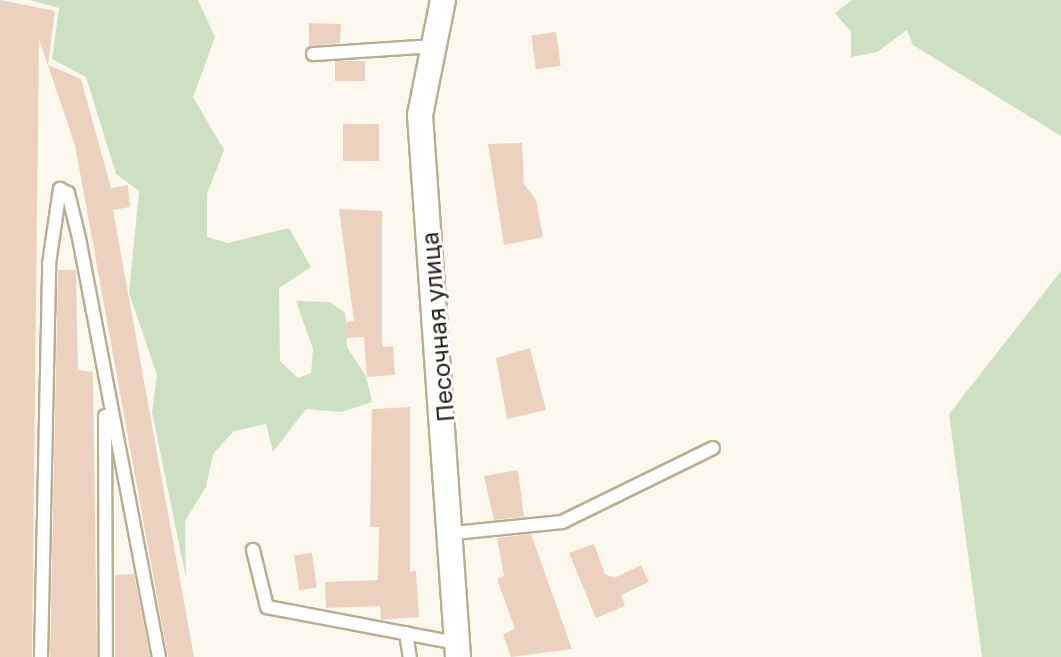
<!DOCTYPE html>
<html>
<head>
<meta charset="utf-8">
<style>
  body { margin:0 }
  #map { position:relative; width:1061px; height:657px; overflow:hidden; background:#fdf8ed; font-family:"Golos Text",sans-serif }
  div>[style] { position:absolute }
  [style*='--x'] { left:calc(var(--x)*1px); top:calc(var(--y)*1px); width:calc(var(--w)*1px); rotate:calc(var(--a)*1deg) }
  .green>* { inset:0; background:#cee0c3 }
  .building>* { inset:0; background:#ecd2be; transform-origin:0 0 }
  .roads { filter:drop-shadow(2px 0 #b9ad92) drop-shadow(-2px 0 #b9ad92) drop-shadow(0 2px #b9ad92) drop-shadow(0 -2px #b9ad92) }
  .service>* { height:12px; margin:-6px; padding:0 6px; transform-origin:6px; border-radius:6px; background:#fff }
  .minor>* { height:24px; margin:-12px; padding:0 12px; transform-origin:12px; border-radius:12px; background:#fff }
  span { translate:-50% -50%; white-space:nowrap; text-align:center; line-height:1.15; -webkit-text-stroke:6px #fff; paint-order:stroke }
  .street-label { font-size:24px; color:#282319 }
</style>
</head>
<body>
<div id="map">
  <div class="green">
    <div style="clip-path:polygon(30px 0,198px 0,215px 37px,193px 97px,224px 150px,207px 194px,207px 237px,228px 243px,289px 228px,311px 267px,279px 288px,280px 361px,298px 378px,311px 373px,313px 349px,296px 301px,330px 302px,345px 313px,347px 347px,366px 376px,372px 402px,341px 412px,306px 409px,273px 452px,266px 424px,234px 431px,213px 454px,206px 487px,185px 521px,186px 578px,152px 412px,157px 375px,129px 293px,139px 191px,116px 174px,86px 77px,52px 59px,59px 8px)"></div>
    <div style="clip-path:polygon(852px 0,1061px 0,1061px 136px,913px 45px,907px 30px,877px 52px,851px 57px,851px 32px,835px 13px)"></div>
    <div style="clip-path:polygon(1061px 271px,1061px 657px,982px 657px,949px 414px)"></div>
  </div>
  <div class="building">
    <div style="clip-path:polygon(0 0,55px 11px,48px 65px,81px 79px,111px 188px,128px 185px,130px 207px,113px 210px,194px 657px,168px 657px,75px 145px,39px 39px,32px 657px,0 657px)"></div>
    <div style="clip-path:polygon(309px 23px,341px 24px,340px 43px,309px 46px)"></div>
    <div style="left:556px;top:32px;width:34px;height:25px;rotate:82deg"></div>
    <div style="left:365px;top:61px;width:20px;height:30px;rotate:90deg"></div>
    <div style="left:343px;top:124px;width:36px;height:37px"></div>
    <div style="clip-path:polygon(522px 143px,524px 184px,536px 200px,543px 237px,504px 245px,488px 144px)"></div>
    <div style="clip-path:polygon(339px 209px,382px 211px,382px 347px,393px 346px,395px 375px,367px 377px,364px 337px,346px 338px,346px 322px,354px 321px)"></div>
    <div style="clip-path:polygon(58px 270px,76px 270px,78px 370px,93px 372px,97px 657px,50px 657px)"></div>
    <div style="clip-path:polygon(530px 348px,546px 410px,507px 419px,496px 358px)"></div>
    <div style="clip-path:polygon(410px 407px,410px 572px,416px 571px,419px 617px,381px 620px,380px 606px,326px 608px,325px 582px,378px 580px,379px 527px,370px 527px,372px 409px)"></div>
    <div style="clip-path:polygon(518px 470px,524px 517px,494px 520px,484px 476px)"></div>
    <div style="clip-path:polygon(531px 534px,572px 649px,511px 657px,503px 634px,515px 629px,497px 579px,504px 576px,497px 538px)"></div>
    <div style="clip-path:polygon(594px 544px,605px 574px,614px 578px,641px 565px,649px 582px,621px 595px,625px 606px,596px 618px,569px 553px)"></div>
    <div style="left:312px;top:553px;width:35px;height:18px;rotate:82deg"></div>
    <div style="clip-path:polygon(134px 574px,150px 657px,115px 657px,115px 575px)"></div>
  </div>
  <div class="roads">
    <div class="service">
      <div style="--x:313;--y:54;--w:119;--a:-3.8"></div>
      <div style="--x:105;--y:416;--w:241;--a:89.8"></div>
      <div style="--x:454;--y:533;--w:109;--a:-5.8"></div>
      <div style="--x:562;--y:522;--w:168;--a:-26.1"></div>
      <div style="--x:253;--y:550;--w:59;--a:76.2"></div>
      <div style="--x:267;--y:607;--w:192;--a:10.8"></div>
      <div style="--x:406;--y:633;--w:24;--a:81"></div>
      <div style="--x:41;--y:657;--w:393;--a:-88.8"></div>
      <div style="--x:49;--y:264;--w:76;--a:-81.7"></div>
      <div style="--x:60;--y:189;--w:9;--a:27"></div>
      <div style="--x:68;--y:193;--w:46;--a:76.3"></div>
      <div style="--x:79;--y:238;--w:427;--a:79.2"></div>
    </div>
    <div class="minor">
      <div style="--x:443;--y:0;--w:117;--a:101.3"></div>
      <div style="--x:420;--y:115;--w:543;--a:85.99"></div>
    </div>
  </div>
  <div class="street-label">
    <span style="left:437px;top:327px;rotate:-95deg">Песочная улица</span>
  </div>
</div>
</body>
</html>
